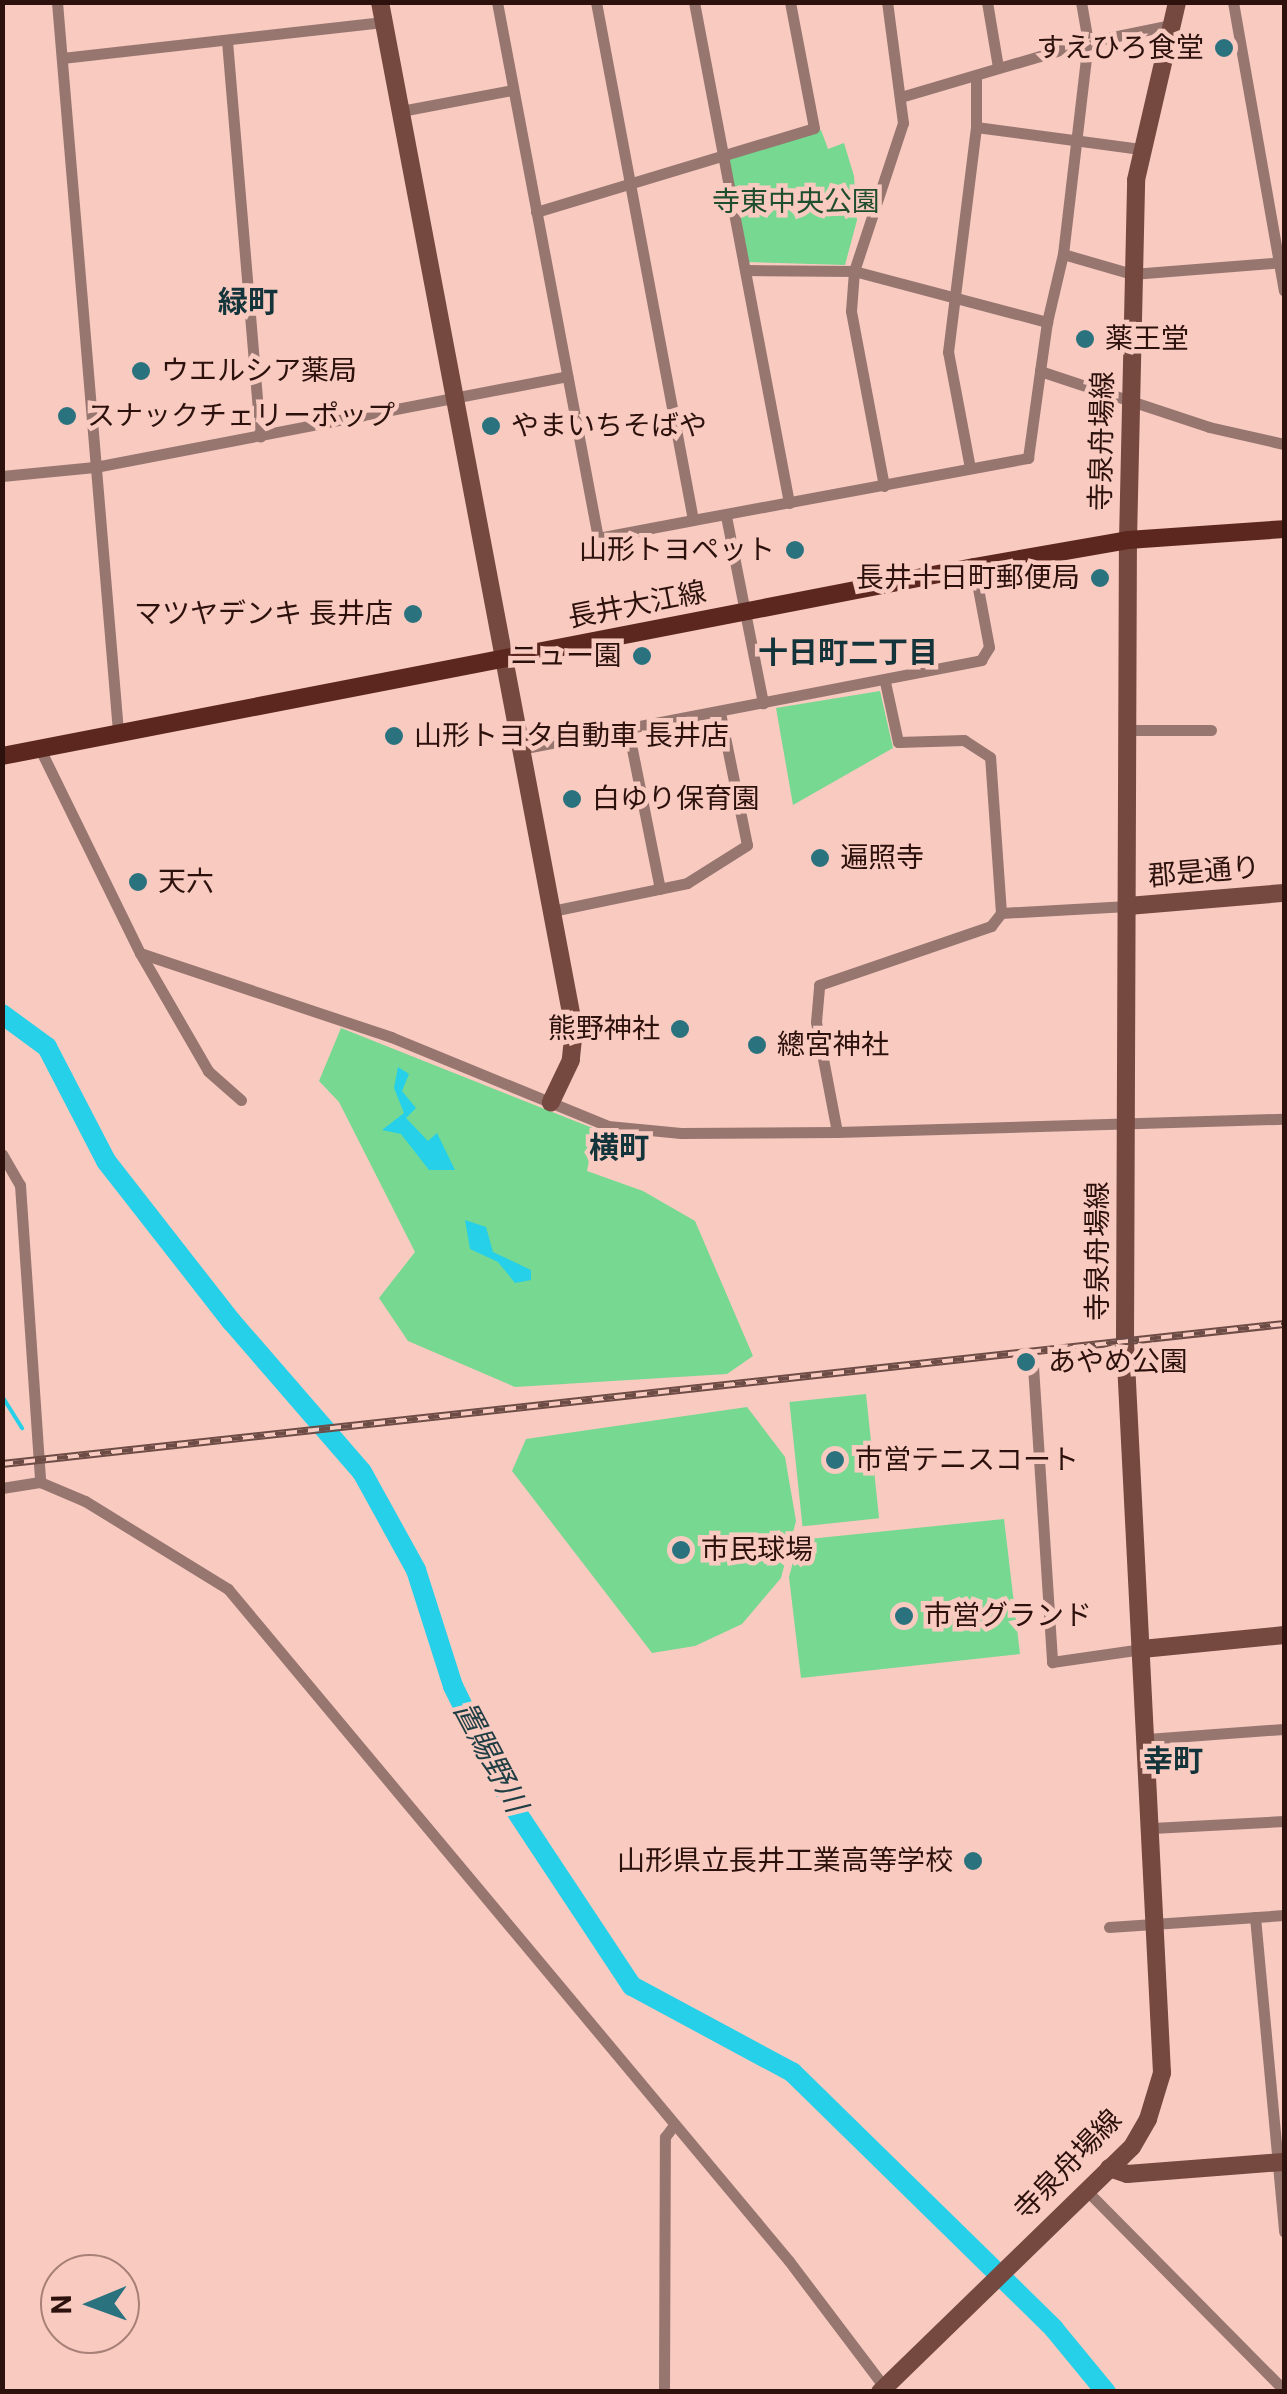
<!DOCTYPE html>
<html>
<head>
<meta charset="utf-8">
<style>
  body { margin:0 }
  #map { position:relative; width:1287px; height:2394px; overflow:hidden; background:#f9cac0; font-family:Roboto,"Noto Sans JP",sans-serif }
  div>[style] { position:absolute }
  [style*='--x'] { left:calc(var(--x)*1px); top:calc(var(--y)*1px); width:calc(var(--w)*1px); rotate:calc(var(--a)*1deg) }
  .green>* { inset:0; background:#76d891; transform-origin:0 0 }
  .water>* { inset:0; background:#26d0e9 }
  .stream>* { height:4px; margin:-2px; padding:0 2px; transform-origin:2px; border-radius:2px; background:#26d0e9 }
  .river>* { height:20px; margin:-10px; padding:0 10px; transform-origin:10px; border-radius:10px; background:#26d0e9 }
  .street>* { height:11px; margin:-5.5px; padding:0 5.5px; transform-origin:5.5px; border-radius:5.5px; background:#977670 }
  .secondary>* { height:18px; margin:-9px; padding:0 9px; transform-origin:9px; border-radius:9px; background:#754840 }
  .primary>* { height:18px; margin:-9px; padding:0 9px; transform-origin:9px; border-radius:9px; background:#5c271f }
  .rail>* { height:8px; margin-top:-4px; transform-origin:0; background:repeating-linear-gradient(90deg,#f9cac0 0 11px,#6e4c46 0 22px); box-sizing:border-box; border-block:2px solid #6e4c46 }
  .dots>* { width:28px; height:28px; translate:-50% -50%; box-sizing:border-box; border:5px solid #f9cac0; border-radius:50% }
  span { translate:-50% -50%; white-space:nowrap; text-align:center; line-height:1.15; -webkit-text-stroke:9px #f9cac0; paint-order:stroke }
  .poi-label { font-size:28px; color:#2c110c }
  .right { translate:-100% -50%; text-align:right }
  .left { translate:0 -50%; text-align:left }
  .park-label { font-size:28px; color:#1e4e2d }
  .street-label { font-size:28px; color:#2c110c }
  .neighbourhood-label { font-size:30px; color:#13343a; font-weight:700 }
  .water-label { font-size:30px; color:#1e3e44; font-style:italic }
  .frame { position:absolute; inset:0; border:5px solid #2c110c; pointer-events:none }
  .north { position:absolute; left:40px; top:2254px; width:100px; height:100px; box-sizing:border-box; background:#f9cac0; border:2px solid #a78078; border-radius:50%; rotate:269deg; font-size:28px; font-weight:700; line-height:40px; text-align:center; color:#2c110c }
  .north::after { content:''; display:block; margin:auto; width:35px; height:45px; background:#2b727f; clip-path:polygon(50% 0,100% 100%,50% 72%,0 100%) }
</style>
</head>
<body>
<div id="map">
  <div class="green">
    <div style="clip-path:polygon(821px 130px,828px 149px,844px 143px,854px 176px,857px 220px,845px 265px,746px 262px,727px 159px)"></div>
    <div style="clip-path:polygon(880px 691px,893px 748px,793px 805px,776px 708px)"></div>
    <div style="clip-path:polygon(341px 1028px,595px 1129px,587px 1171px,643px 1191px,695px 1221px,753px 1356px,727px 1374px,515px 1387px,408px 1341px,379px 1298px,415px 1252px,339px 1102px,319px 1081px)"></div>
    <div style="left:866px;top:1394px;width:125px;height:77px;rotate:84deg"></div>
    <div style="clip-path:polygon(747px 1407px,785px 1457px,796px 1521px,781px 1578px,742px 1624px,695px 1646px,652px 1653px,512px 1471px,526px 1439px)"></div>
    <div style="clip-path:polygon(1004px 1519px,1020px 1654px,801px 1678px,789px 1577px,799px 1540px)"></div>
  </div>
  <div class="water">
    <div style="clip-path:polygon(398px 1067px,409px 1074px,402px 1091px,416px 1108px,406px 1118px,428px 1141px,437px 1133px,455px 1170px,429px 1170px,401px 1134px,382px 1130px,404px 1113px,394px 1088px)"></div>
    <div style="clip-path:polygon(465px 1220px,486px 1227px,493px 1252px,531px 1270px,531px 1280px,515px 1283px,498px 1262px,470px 1249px)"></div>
  </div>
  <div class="stream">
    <div style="--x:2;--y:1396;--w:38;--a:58"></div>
  </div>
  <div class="river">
    <div style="--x:2;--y:1014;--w:56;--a:36.3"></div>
    <div style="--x:47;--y:1047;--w:128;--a:62.6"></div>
    <div style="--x:106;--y:1161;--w:204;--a:52"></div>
    <div style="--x:232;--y:1322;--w:198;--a:49.1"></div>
    <div style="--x:362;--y:1472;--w:112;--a:61.1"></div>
    <div style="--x:416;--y:1570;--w:122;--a:72.3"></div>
    <div style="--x:453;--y:1686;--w:129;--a:63.8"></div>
    <div style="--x:510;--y:1802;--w:221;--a:56.5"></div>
    <div style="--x:632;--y:1986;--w:182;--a:28.3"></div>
    <div style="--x:792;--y:2072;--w:367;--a:44.4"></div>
    <div style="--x:1054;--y:2329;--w:82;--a:50.5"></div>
  </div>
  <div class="street">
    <div style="--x:57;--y:2;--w:732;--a:85.22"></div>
    <div style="--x:497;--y:2;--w:545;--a:79.33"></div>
    <div style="--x:598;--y:538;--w:97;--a:-10.7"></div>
    <div style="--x:596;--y:2;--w:527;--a:79.39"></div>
    <div style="--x:693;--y:520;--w:341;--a:-10.5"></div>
    <div style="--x:1028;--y:458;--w:88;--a:-82.1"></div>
    <div style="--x:694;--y:2;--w:510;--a:79.26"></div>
    <div style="--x:987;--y:2;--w:66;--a:80.4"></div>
    <div style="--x:1233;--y:2;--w:293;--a:80"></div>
    <div style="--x:227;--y:41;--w:397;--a:85.2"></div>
    <div style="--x:62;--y:58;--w:323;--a:-6.4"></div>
    <div style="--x:904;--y:96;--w:192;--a:-16.4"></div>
    <div style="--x:1088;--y:42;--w:85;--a:-11.6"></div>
    <div style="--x:401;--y:111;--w:113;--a:-10.7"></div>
    <div style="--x:976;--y:127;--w:166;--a:7.6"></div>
    <div style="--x:536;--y:212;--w:290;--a:-16.8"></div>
    <div style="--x:814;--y:128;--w:128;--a:-100.8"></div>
    <div style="--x:1063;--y:254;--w:213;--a:-83.3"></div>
    <div style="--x:1088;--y:42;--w:41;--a:-99.9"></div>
    <div style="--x:745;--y:270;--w:109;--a:0.5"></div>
    <div style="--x:854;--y:271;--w:200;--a:14.8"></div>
    <div style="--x:1047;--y:322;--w:49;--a:98.1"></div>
    <div style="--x:1040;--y:371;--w:178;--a:18.3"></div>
    <div style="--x:1209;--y:427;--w:77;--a:12.8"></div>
    <div style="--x:1047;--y:322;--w:70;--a:-76.8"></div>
    <div style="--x:1063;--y:254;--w:72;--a:16.2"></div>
    <div style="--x:1132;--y:274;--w:152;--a:-4.5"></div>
    <div style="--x:970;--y:468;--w:118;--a:-100.7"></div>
    <div style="--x:948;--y:352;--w:227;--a:-82.9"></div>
    <div style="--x:976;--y:127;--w:52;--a:-90"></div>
    <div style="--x:2;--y:476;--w:93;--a:-5.5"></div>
    <div style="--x:95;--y:467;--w:481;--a:-10.9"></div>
    <div style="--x:884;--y:486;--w:178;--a:-100.7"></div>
    <div style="--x:851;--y:311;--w:40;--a:-85.7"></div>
    <div style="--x:854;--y:271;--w:156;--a:-71.7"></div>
    <div style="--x:903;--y:123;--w:122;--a:-97.5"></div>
    <div style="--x:726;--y:516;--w:191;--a:78.8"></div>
    <div style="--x:628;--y:729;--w:163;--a:78.7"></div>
    <div style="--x:1129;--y:730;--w:82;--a:0"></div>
    <div style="--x:40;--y:749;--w:227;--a:63.9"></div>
    <div style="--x:140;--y:953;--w:136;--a:60"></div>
    <div style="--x:208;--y:1071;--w:44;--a:41.3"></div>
    <div style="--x:520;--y:749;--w:470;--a:-10.9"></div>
    <div style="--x:981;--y:660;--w:15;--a:-58"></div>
    <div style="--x:989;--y:647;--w:81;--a:-100.6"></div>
    <div style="--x:552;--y:911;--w:138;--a:-11.7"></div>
    <div style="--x:687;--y:883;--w:71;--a:-32.3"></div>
    <div style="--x:747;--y:845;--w:136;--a:-101.5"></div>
    <div style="--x:1001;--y:913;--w:127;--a:-3.2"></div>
    <div style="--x:140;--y:953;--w:265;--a:18.5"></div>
    <div style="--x:391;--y:1037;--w:235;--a:22.3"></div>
    <div style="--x:608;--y:1126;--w:73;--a:5.5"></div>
    <div style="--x:681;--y:1133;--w:156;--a:-0.4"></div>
    <div style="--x:837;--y:1132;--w:447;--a:-1.7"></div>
    <div style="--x:837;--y:1132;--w:112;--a:-100.8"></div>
    <div style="--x:816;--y:1022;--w:37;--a:-85"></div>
    <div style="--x:819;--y:985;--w:182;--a:-18.9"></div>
    <div style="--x:991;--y:926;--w:16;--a:-52"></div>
    <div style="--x:1001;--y:913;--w:156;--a:-94"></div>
    <div style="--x:990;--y:757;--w:31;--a:-147"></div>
    <div style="--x:964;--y:740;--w:66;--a:178.3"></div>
    <div style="--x:898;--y:742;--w:61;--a:-102.2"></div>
    <div style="--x:2;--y:1154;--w:36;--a:60"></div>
    <div style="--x:20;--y:1185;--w:298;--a:86.1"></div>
    <div style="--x:1033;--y:1366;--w:297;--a:86.3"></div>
    <div style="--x:1052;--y:1662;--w:91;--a:-8.2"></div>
    <div style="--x:2;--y:1488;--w:38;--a:-9"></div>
    <div style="--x:40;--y:1482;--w:49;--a:22.9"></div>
    <div style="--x:85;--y:1501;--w:168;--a:31.6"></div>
    <div style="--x:228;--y:1589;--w:875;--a:50.14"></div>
    <div style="--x:789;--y:2261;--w:159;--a:52.9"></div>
    <div style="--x:1147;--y:1739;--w:137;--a:-4.2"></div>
    <div style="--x:1152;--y:1828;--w:132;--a:-3"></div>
    <div style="--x:1255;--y:1917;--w:316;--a:84.7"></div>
    <div style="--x:1109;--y:1927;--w:175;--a:-3.9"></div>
    <div style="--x:1086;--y:2190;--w:281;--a:45.3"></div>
    <div style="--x:664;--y:2392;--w:255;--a:-89.8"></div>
    <div style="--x:665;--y:2137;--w:15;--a:-53"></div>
  </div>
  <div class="secondary">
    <div style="--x:380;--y:2;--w:1045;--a:79.3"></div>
    <div style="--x:574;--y:1029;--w:31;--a:96"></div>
    <div style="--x:571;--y:1060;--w:47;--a:115.5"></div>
    <div style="--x:1128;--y:906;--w:157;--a:-4.8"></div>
    <div style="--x:1142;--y:1649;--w:143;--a:-5.6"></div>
    <div style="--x:1109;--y:2168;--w:19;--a:18"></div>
    <div style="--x:1127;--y:2174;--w:157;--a:-4.4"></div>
    <div style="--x:880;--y:2392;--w:351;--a:-44.2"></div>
    <div style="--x:1132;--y:2147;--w:32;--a:-60"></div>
    <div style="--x:1148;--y:2119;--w:48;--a:-73.1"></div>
    <div style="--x:1162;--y:2073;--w:732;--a:-92.9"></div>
    <div style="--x:1125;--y:1342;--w:802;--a:-89.79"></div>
    <div style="--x:1128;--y:540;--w:360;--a:-88.7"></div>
    <div style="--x:1136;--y:180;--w:183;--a:-77"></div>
  </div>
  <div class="primary">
    <div style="--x:2;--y:756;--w:990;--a:-11"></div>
    <div style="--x:974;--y:567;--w:156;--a:-9.9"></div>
    <div style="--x:1128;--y:540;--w:156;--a:-4"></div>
  </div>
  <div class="rail">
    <div style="--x:2;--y:1464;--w:1290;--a:-6.23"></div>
  </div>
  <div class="dots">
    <div style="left:1224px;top:48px;background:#2b727f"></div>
    <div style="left:1085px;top:339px;background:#2b727f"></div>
    <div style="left:141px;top:371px;background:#2b727f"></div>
    <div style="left:67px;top:416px;background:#2b727f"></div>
    <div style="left:491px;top:426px;background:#2b727f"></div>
    <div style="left:795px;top:550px;background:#2b727f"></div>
    <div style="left:1100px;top:578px;background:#2b727f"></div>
    <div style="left:413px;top:614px;background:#2b727f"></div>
    <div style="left:642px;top:656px;background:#2b727f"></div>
    <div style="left:394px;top:736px;background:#2b727f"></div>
    <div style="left:572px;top:799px;background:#2b727f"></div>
    <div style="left:820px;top:858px;background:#2b727f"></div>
    <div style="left:138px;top:882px;background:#2b727f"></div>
    <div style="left:680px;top:1029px;background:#2b727f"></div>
    <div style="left:757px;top:1045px;background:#2b727f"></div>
    <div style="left:1026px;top:1362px;background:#2b727f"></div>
    <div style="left:835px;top:1460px;background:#2b727f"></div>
    <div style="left:681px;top:1550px;background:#2b727f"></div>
    <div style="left:904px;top:1616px;background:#2b727f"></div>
    <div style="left:973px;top:1861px;background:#2b727f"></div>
  </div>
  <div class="poi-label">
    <span class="right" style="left:1204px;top:48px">すえひろ食堂</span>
    <span class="left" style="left:1105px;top:339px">薬王堂</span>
    <span class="left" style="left:161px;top:371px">ウエルシア薬局</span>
    <span class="left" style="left:87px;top:416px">スナックチェリーポップ</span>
    <span class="left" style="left:511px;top:426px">やまいちそばや</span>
    <span class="right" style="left:775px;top:550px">山形トヨペット</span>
    <span class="right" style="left:1080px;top:578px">長井十日町郵便局</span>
    <span class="right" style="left:393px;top:614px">マツヤデンキ 長井店</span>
    <span class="right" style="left:622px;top:656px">ニュー園</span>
    <span class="left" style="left:414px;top:736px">山形トヨタ自動車 長井店</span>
    <span class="left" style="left:592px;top:799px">白ゆり保育園</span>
    <span class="left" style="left:840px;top:858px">遍照寺</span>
    <span class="left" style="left:158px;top:882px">天六</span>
    <span class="right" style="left:660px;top:1029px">熊野神社</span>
    <span class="left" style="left:777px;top:1045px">總宮神社</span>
    <span class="left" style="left:1048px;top:1362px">あやめ公園</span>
    <span class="left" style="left:855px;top:1460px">市営テニスコート</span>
    <span class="left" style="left:701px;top:1550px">市民球場</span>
    <span class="left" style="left:924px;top:1616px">市営グランド</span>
    <span class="right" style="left:953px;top:1861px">山形県立長井工業高等学校</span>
  </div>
  <div class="park-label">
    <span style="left:796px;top:202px">寺東中央公園</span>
  </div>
  <div class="street-label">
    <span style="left:1102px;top:441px;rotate:-89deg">寺泉舟場線</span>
    <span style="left:637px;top:605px;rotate:-11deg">長井大江線</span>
    <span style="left:1204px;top:872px;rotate:-5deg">郡是通り</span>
    <span style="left:1098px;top:1251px;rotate:-90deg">寺泉舟場線</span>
    <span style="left:1068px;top:2165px;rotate:-46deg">寺泉舟場線</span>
  </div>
  <div class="neighbourhood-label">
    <span style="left:248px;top:302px">緑町</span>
    <span style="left:848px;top:653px">十日町二丁目</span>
    <span style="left:619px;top:1148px">横町</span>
    <span style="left:1173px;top:1761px">幸町</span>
  </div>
  <div class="water-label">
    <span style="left:490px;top:1757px;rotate:62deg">置賜野川</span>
  </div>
  <div class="frame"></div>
  <div class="north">N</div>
</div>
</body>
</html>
